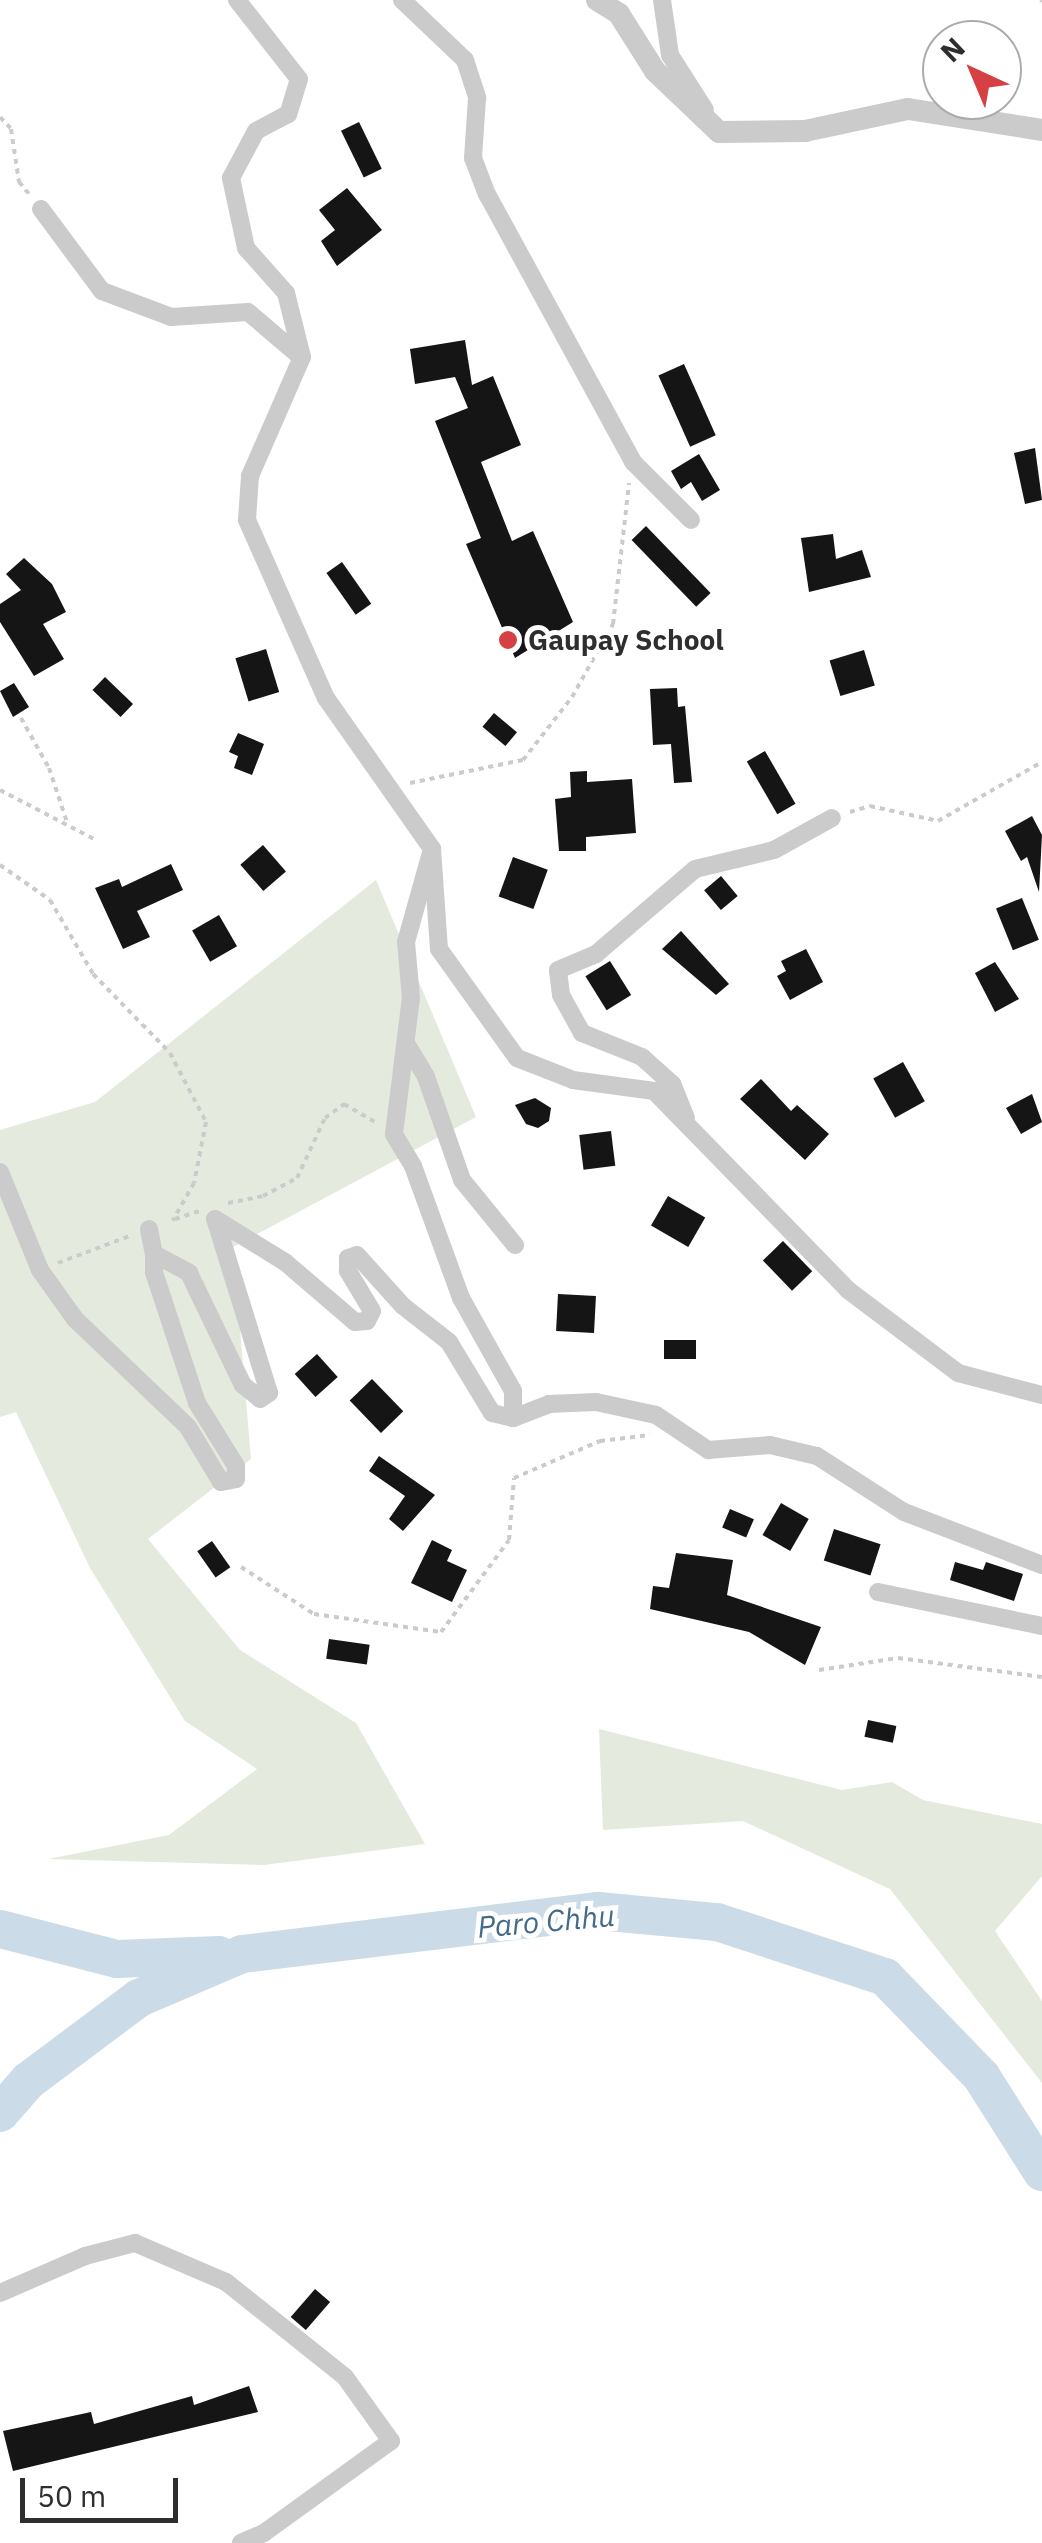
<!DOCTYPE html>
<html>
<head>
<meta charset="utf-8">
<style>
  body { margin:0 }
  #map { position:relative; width:1042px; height:2543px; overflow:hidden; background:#fff; font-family:"IBM Plex Sans",sans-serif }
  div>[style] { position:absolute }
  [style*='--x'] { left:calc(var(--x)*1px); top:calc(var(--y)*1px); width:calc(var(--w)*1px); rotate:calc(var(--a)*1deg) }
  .green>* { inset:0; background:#e4eadd }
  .river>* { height:38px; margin:-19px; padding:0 19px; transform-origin:19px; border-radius:19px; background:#cbdce8 }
  .building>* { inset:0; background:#151515; transform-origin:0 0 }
  .path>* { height:4px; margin-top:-2px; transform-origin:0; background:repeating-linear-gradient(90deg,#cbcbcb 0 5px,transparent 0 10px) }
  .minor>* { height:18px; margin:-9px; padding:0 9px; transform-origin:9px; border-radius:9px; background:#cbcbcb }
  .tertiary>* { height:22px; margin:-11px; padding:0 11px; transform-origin:11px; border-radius:11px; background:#cbcbcb }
  .dots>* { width:28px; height:28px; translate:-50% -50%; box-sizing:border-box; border:5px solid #fff; border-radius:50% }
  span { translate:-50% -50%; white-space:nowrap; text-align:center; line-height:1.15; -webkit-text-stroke:10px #fff; paint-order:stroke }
  .poi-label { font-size:28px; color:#2e2e2e; font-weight:700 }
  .left { translate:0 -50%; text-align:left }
  .water-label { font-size:30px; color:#436b89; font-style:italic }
  .north { position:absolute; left:922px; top:20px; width:100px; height:100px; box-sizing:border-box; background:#fff; border:2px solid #ababab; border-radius:50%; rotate:316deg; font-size:28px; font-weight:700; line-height:40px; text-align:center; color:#2e2e2e }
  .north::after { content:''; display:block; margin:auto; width:35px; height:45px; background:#d54045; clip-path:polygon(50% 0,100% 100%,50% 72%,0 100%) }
  .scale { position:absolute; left:20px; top:2478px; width:158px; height:45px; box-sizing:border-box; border:5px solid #2e2e2e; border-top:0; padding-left:12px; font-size:30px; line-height:35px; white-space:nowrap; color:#2e2e2e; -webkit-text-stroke:8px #fff; paint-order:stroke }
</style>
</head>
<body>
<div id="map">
  <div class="green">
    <div style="clip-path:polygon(376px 880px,476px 1117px,233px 1247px,251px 1459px,148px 1539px,240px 1650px,356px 1723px,425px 1844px,264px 1865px,48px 1859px,169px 1835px,257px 1769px,185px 1721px,90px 1568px,16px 1412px,0 1417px,0 1130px,95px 1102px)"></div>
    <div style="clip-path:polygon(599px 1729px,842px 1790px,892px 1782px,923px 1800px,1042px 1824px,1042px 1876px,995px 1931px,1042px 2001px,1042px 2083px,890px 1889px,743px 1821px,603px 1830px)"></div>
  </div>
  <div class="river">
    <div style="--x:0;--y:1929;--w:121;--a:14.4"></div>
    <div style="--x:117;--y:1959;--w:102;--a:-2.2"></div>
    <div style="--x:0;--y:2113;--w:43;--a:-48.8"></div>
    <div style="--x:28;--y:2081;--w:139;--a:-36.8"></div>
    <div style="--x:139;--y:1998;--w:112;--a:-23.1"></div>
    <div style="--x:242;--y:1954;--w:359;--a:-6.9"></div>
    <div style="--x:598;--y:1911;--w:120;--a:5.3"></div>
    <div style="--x:717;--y:1922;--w:177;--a:18.1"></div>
    <div style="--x:885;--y:1977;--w:138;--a:45.9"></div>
    <div style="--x:981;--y:2076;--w:114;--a:57.6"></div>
  </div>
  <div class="building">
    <div style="left:359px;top:122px;width:52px;height:20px;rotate:64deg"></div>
    <div style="clip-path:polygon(347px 188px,382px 230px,337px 266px,321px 241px,335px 230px,319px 210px)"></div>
    <div style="clip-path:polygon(465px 340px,472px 385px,493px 376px,521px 445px,481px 462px,512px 541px,533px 531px,573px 622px,515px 658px,466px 544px,481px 538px,435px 421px,468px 408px,455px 377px,415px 384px,410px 349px)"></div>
    <div style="left:684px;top:364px;width:78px;height:28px;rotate:66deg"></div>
    <div style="clip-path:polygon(1035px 448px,1042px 500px,1025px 504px,1014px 453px)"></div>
    <div style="clip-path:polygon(699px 454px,720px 490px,702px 501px,691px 482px,681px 489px,671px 471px)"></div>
    <div style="left:646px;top:526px;width:93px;height:20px;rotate:46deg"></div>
    <div style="clip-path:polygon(833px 534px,836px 559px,862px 550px,871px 577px,809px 592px,801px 538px)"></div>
    <div style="clip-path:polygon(24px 558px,52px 584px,66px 612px,43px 624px,64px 659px,34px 676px,0 622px,0 604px,21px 590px,6px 574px)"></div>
    <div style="left:342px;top:562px;width:51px;height:19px;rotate:55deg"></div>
    <div style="left:266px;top:649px;width:45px;height:32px;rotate:73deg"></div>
    <div style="left:864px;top:650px;width:37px;height:36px;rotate:73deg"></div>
    <div style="left:105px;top:677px;width:39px;height:18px;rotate:44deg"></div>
    <div style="clip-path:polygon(14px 683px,29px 707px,13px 717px,0 691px)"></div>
    <div style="clip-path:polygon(677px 688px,678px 707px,685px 706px,692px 782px,674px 783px,671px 744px,653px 745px,650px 689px)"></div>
    <div style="left:494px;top:713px;width:30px;height:18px;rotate:40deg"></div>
    <div style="clip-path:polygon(238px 733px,264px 744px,252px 775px,234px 768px,238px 756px,229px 752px)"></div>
    <div style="left:765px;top:751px;width:61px;height:21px;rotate:60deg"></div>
    <div style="clip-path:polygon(587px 771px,587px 782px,632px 779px,636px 833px,586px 837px,586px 851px,559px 851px,555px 799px,571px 797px,570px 772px)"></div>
    <div style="clip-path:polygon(1032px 816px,1042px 835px,1039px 892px,1027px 857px,1021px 861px,1005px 831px)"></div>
    <div style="left:263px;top:845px;width:35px;height:30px;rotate:49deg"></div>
    <div style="left:513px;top:857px;width:37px;height:42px;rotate:20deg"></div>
    <div style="clip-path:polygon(171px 864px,183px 890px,137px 911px,150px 937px,123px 949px,95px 888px,119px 879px,122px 887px)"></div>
    <div style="left:721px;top:876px;width:26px;height:22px;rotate:50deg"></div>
    <div style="left:1022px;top:898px;width:45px;height:28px;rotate:68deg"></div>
    <div style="left:219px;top:915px;width:36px;height:31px;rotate:60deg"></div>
    <div style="clip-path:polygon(681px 931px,729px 984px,716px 995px,662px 949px)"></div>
    <div style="clip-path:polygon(806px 949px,823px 982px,790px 1000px,777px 976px,786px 971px,781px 961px)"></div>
    <div style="left:610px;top:961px;width:40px;height:29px;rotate:58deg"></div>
    <div style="clip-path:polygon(995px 962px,1019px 999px,995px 1012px,975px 973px)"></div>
    <div style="left:903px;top:1062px;width:45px;height:34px;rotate:61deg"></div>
    <div style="clip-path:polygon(761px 1079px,791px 1111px,797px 1105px,829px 1134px,805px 1160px,740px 1099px)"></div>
    <div style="clip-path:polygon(1032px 1094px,1042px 1122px,1021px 1134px,1006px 1108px)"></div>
    <div style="clip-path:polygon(535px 1098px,551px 1108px,549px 1121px,538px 1128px,526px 1124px,515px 1105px)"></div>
    <div style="left:611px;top:1131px;width:35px;height:32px;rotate:83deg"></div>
    <div style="left:668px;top:1196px;width:43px;height:34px;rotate:30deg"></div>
    <div style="left:783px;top:1241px;width:42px;height:28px;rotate:46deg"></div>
    <div style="left:558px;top:1294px;width:38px;height:37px;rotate:3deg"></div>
    <div style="left:696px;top:1340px;width:19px;height:32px;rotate:90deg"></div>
    <div style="left:317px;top:1354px;width:31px;height:30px;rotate:48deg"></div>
    <div style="left:372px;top:1379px;width:45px;height:31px;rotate:46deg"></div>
    <div style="clip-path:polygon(379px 1456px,435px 1495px,403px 1531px,389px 1519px,405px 1496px,369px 1471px)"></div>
    <div style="left:781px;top:1503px;width:32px;height:37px;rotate:30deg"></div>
    <div style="left:730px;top:1509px;width:26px;height:20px;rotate:23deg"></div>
    <div style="left:834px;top:1529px;width:49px;height:33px;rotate:18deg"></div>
    <div style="clip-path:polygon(432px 1540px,452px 1550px,447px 1561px,467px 1570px,452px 1602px,411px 1583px)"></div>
    <div style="left:212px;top:1541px;width:32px;height:18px;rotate:55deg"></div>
    <div style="clip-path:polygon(676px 1553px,733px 1560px,727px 1595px,821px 1627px,805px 1665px,749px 1632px,650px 1609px,653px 1586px,669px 1588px)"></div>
    <div style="clip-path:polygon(955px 1562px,983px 1570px,986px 1562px,1023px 1574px,1014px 1601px,950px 1580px)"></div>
    <div style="left:329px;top:1639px;width:41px;height:20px;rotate:8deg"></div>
    <div style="left:868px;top:1720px;width:29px;height:17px;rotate:12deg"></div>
    <div style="left:315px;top:2289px;width:20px;height:37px;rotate:41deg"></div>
    <div style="clip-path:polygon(249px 2386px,258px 2412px,13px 2471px,3px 2431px,91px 2412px,94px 2424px,192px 2396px,194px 2405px)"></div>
  </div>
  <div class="path">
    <div style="--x:1041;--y:0;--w:2;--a:63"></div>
    <div style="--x:0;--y:117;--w:16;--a:47"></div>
    <div style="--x:11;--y:129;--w:54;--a:81.4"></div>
    <div style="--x:19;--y:182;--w:16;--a:50"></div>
    <div style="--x:21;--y:718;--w:57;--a:60.8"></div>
    <div style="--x:49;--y:768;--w:57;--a:71.6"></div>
    <div style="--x:410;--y:783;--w:115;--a:-11.5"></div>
    <div style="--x:523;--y:760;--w:80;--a:-52.1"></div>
    <div style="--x:572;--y:697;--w:84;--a:-60.7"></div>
    <div style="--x:613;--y:624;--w:142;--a:-83.5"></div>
    <div style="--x:0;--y:790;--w:106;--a:27.5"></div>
    <div style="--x:850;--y:812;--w:21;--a:-17"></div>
    <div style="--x:870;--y:806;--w:70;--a:12.4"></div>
    <div style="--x:938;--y:821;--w:120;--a:-29.6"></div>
    <div style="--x:0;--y:865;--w:61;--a:35"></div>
    <div style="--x:50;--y:900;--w:86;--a:59.8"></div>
    <div style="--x:93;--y:974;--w:110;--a:45.7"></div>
    <div style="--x:170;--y:1053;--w:78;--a:62.4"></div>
    <div style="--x:206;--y:1122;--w:62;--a:101.1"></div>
    <div style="--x:194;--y:1183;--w:43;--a:119.6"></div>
    <div style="--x:228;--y:1203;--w:36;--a:-11"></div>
    <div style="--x:263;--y:1196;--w:38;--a:-28"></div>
    <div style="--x:297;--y:1178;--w:66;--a:-65"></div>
    <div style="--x:325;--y:1118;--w:24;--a:-36"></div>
    <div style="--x:344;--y:1104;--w:36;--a:30"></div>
    <div style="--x:175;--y:1219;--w:25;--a:-18"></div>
    <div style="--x:58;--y:1263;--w:76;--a:-20.8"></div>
    <div style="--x:241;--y:1567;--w:87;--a:32.8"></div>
    <div style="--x:314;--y:1614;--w:128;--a:8.1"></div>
    <div style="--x:441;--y:1632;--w:114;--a:-53.5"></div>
    <div style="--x:509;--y:1540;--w:62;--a:-85.4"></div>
    <div style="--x:514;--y:1478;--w:94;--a:-23.3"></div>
    <div style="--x:600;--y:1441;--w:50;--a:-6.8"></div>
    <div style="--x:819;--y:1670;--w:80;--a:-8.6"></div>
    <div style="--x:898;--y:1658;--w:145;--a:7.5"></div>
  </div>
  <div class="minor">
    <div style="--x:237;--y:0;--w:100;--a:51.9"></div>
    <div style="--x:299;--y:79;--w:37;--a:107"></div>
    <div style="--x:288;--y:114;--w:36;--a:152"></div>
    <div style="--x:256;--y:131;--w:53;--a:118"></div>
    <div style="--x:231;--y:178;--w:72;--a:77.9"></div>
    <div style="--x:246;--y:248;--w:60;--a:48.4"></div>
    <div style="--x:286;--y:293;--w:66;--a:76"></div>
    <div style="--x:302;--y:357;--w:130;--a:113.6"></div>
    <div style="--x:250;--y:476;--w:44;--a:93.9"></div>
    <div style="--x:247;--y:520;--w:195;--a:66.1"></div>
    <div style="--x:326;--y:698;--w:184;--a:54.9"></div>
    <div style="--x:432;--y:849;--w:100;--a:86"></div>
    <div style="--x:439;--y:949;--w:134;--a:54.4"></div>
    <div style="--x:517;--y:1058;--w:60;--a:21.4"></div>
    <div style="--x:573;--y:1080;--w:82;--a:7.7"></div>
    <div style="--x:654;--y:1091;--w:278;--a:45.7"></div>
    <div style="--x:848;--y:1290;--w:138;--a:37"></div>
    <div style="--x:958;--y:1373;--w:87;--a:14.7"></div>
    <div style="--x:402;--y:0;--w:87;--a:43.6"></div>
    <div style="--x:465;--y:60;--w:40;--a:72"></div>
    <div style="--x:477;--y:98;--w:60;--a:93.8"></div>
    <div style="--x:473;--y:158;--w:39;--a:69"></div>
    <div style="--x:487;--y:194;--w:305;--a:61.4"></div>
    <div style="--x:633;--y:462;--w:82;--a:45"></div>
    <div style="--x:662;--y:0;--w:56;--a:81.7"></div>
    <div style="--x:670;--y:55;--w:65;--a:57.5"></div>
    <div style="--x:41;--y:209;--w:102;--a:53.4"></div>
    <div style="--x:102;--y:291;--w:74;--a:20.6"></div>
    <div style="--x:171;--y:317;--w:77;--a:-3.7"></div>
    <div style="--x:248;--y:312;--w:70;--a:40.3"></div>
    <div style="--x:407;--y:1045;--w:37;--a:59"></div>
    <div style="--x:426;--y:1077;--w:109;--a:70.7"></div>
    <div style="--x:462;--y:1180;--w:84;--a:50.8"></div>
    <div style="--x:686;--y:1118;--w:37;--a:-112"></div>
    <div style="--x:672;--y:1084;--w:40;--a:-138"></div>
    <div style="--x:642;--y:1057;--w:65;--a:-158.2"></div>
    <div style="--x:582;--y:1033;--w:43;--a:-118.9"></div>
    <div style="--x:561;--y:995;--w:25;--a:-97"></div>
    <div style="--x:558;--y:970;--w:41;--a:-22.8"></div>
    <div style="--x:596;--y:954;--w:130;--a:-40.6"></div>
    <div style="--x:695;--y:869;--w:81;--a:-13.5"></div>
    <div style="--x:774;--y:850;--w:66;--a:-28.9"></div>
    <div style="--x:0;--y:1172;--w:106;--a:67.8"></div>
    <div style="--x:40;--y:1270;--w:60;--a:54.5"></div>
    <div style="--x:75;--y:1319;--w:156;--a:43.7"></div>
    <div style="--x:188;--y:1427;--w:64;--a:59"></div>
    <div style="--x:221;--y:1482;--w:15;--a:-11"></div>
    <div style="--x:236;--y:1479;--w:13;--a:-90"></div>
    <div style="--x:236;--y:1466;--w:74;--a:-121.8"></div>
    <div style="--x:197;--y:1403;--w:138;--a:-108.2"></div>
    <div style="--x:154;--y:1272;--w:18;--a:-90"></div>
    <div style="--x:154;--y:1254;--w:40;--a:28"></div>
    <div style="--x:189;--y:1273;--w:124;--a:64.3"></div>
    <div style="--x:243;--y:1385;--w:22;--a:39"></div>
    <div style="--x:260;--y:1399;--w:11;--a:-34"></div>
    <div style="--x:269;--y:1393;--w:182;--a:-107.2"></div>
    <div style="--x:215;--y:1219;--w:82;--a:31.6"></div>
    <div style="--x:285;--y:1262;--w:92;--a:40.6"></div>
    <div style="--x:355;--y:1322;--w:12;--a:-5"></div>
    <div style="--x:367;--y:1321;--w:11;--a:-63"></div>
    <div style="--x:372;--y:1311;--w:47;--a:-121"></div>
    <div style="--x:348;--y:1271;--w:13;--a:-90"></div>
    <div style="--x:348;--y:1258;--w:9;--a:-18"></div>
    <div style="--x:357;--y:1255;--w:69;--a:48"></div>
    <div style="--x:403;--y:1306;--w:58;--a:38"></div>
    <div style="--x:449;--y:1342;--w:83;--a:58.8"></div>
    <div style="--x:492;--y:1413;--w:22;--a:13"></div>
    <div style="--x:513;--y:1418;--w:27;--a:-90"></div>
    <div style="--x:513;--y:1391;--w:107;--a:-119.2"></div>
    <div style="--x:461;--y:1298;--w:140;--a:-110"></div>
    <div style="--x:413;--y:1166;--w:37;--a:-121"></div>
    <div style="--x:394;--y:1134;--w:137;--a:-82.9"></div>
    <div style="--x:411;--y:998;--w:56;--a:-95.1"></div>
    <div style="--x:406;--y:942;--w:97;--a:-74.4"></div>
    <div style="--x:149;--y:1229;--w:25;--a:79"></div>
    <div style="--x:513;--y:1418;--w:39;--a:-21"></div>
    <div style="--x:549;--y:1404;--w:47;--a:-2.4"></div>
    <div style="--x:596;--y:1402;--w:61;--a:12.2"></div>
    <div style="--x:656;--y:1415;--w:63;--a:33.9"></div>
    <div style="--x:708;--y:1450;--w:62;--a:-4.6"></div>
    <div style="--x:770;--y:1445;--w:48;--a:13.2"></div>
    <div style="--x:817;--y:1456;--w:103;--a:32.8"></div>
    <div style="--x:904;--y:1512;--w:148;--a:21"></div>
    <div style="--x:878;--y:1592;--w:167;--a:11.7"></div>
    <div style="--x:0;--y:2293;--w:93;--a:-23.5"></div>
    <div style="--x:85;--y:2256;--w:52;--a:-14.6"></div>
    <div style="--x:135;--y:2243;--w:99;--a:23.2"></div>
    <div style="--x:226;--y:2282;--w:152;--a:38.6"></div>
    <div style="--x:345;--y:2377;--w:79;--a:54.3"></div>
    <div style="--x:391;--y:2441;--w:157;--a:144.1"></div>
    <div style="--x:264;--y:2533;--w:25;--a:157"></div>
  </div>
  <div class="tertiary">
    <div style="--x:597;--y:0;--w:26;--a:32"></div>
    <div style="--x:619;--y:14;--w:67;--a:57.7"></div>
    <div style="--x:655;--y:71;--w:88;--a:43.6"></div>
    <div style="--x:719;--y:132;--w:86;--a:-0.7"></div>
    <div style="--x:805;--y:131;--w:105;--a:-12.1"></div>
    <div style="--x:908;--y:109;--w:136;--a:8.9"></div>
  </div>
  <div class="dots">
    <div style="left:508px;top:640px;background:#d54045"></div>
  </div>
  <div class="poi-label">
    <span class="left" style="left:528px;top:640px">Gaupay School</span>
  </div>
  <div class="water-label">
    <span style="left:546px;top:1921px;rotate:-5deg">Paro Chhu</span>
  </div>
  <div class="north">N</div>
  <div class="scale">50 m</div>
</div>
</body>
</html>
